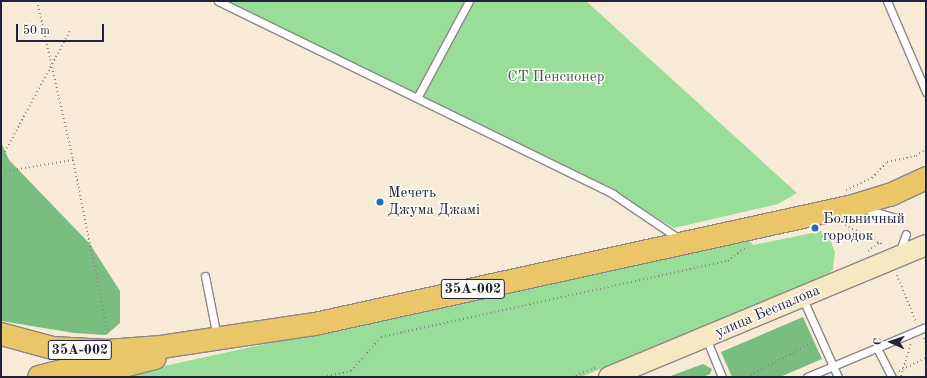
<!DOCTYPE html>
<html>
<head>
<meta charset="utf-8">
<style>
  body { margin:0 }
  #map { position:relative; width:927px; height:378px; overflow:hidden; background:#f7ebd7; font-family:"Old Standard TT",serif }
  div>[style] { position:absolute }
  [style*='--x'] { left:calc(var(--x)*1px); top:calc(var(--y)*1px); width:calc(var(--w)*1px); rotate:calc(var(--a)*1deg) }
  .green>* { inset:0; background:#98de98 }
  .forest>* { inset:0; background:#7abd80 }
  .path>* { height:2px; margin-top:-1px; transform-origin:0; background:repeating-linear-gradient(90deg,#8c8689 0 1px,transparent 0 4px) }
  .roads { filter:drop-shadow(1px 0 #8c8689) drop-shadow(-1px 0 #8c8689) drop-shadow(0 1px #8c8689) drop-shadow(0 -1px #8c8689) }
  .service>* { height:7px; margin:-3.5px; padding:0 3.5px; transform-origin:3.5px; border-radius:3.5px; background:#fff }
  .secondary>* { height:20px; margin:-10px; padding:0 10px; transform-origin:10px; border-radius:10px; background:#f7e8c3 }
  .primary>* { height:22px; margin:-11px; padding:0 11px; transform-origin:11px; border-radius:11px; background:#ebc669 }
  .dots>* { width:11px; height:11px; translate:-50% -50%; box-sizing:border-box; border:2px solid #fdfcf7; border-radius:50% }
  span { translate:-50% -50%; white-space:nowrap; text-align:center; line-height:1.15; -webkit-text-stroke:3px #fdfcf7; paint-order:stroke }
  .shield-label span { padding:1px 3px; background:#fdfcf7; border:1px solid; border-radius:3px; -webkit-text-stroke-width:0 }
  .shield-label { font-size:14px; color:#22223b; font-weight:700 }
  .park-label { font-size:15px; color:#455a57 }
  .poi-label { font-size:15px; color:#22223b }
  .left { translate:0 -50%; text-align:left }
  .street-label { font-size:15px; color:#22223b }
  .frame { position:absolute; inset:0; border:2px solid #22223b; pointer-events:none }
  .north { position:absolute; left:871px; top:322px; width:40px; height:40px; -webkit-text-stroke:3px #fdfcf7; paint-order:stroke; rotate:272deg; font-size:11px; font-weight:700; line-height:16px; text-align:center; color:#22223b }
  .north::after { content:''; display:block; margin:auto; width:14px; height:18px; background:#22223b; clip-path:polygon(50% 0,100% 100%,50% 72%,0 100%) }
  .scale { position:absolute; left:16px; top:24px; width:88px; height:18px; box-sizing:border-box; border:2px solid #22223b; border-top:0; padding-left:5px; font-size:12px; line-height:14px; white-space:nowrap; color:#22223b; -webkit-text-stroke:3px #fdfcf7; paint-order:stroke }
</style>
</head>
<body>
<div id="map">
  <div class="green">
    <div style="clip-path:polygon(223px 1px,586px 1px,797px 193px,778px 204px,674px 228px,615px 193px)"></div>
    <div style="clip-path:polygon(822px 231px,828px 235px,835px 252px,833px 269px,827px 276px,581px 377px,114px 377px,748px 239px,753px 245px)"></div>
  </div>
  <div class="forest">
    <div style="clip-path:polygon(1px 142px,9px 160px,90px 244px,120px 291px,120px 323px,106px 335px,74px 333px,1px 321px)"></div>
    <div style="clip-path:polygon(803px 317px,822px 359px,780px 377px,732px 377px,721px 352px)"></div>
    <div style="clip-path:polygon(703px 364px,712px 369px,710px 374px,703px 377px,668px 377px)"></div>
  </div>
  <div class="path">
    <div style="--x:37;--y:1;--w:163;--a:77.2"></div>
    <div style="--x:73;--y:160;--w:177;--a:78.6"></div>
    <div style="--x:1;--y:159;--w:148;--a:-61.7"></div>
    <div style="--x:1;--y:172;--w:73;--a:-9.5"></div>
    <div style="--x:846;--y:190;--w:29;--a:-25"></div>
    <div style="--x:872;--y:178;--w:22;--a:-47"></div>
    <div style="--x:887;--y:162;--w:30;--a:-12"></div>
    <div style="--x:916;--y:156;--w:12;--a:-35"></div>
    <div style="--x:845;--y:225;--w:44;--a:27.1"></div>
    <div style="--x:868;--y:251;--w:14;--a:-36"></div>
    <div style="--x:897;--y:275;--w:51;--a:68"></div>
    <div style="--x:924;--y:338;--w:6;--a:72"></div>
    <div style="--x:899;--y:371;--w:30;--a:-26"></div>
    <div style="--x:901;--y:376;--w:34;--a:-73"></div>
    <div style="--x:323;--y:377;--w:29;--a:-12"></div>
    <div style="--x:351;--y:371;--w:45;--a:-48.6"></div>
    <div style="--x:381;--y:337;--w:355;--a:-12.4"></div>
    <div style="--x:728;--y:261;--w:23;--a:-38"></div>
    <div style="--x:572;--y:377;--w:27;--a:-22"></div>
    <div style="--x:747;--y:377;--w:75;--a:-27.9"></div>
  </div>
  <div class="roads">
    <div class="service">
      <div style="--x:218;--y:1;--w:440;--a:26"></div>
      <div style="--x:613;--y:194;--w:82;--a:34.1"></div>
      <div style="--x:887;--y:1;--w:99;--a:66.8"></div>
      <div style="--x:417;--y:98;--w:110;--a:-61.8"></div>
      <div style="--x:865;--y:209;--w:35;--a:16"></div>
      <div style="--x:899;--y:253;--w:20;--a:-70"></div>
      <div style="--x:205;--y:276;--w:62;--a:78.9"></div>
      <div style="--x:802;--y:297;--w:88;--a:65.8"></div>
      <div style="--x:706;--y:338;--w:42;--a:67.7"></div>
      <div style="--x:877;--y:348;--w:33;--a:63"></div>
      <div style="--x:807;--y:377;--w:129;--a:-22.8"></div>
    </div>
    <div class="secondary">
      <div style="--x:609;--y:377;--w:343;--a:-22.6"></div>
    </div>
    <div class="primary">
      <div style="--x:1;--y:334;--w:54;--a:15.1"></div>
      <div style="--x:53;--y:348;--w:54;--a:3.2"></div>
      <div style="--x:107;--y:351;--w:54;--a:-4.2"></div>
      <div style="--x:161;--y:347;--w:156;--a:-8.5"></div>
      <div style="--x:315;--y:324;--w:551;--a:-12.37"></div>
      <div style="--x:853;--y:206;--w:39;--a:-17"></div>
      <div style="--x:890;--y:195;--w:40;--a:-25"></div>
      <div style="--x:39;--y:377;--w:57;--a:-14.3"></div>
      <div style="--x:79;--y:377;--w:78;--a:-14"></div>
    </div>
  </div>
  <div class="dots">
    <div style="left:380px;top:202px;background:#1f6fb2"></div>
    <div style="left:815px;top:228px;background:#1f6fb2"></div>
  </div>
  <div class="shield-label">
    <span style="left:473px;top:289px">35А-002</span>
    <span style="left:80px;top:350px">35А-002</span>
  </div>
  <div class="park-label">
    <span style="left:556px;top:78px">СТ Пенсионер</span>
  </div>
  <div class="poi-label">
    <span class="left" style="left:388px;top:202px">Мечеть<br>Джума Джамі</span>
    <span class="left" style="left:823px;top:228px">Больничный<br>городок</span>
  </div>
  <div class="street-label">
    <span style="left:768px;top:312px;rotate:-23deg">улица Беспалова</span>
  </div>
  <div class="frame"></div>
  <div class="north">С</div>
  <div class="scale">50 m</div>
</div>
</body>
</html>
